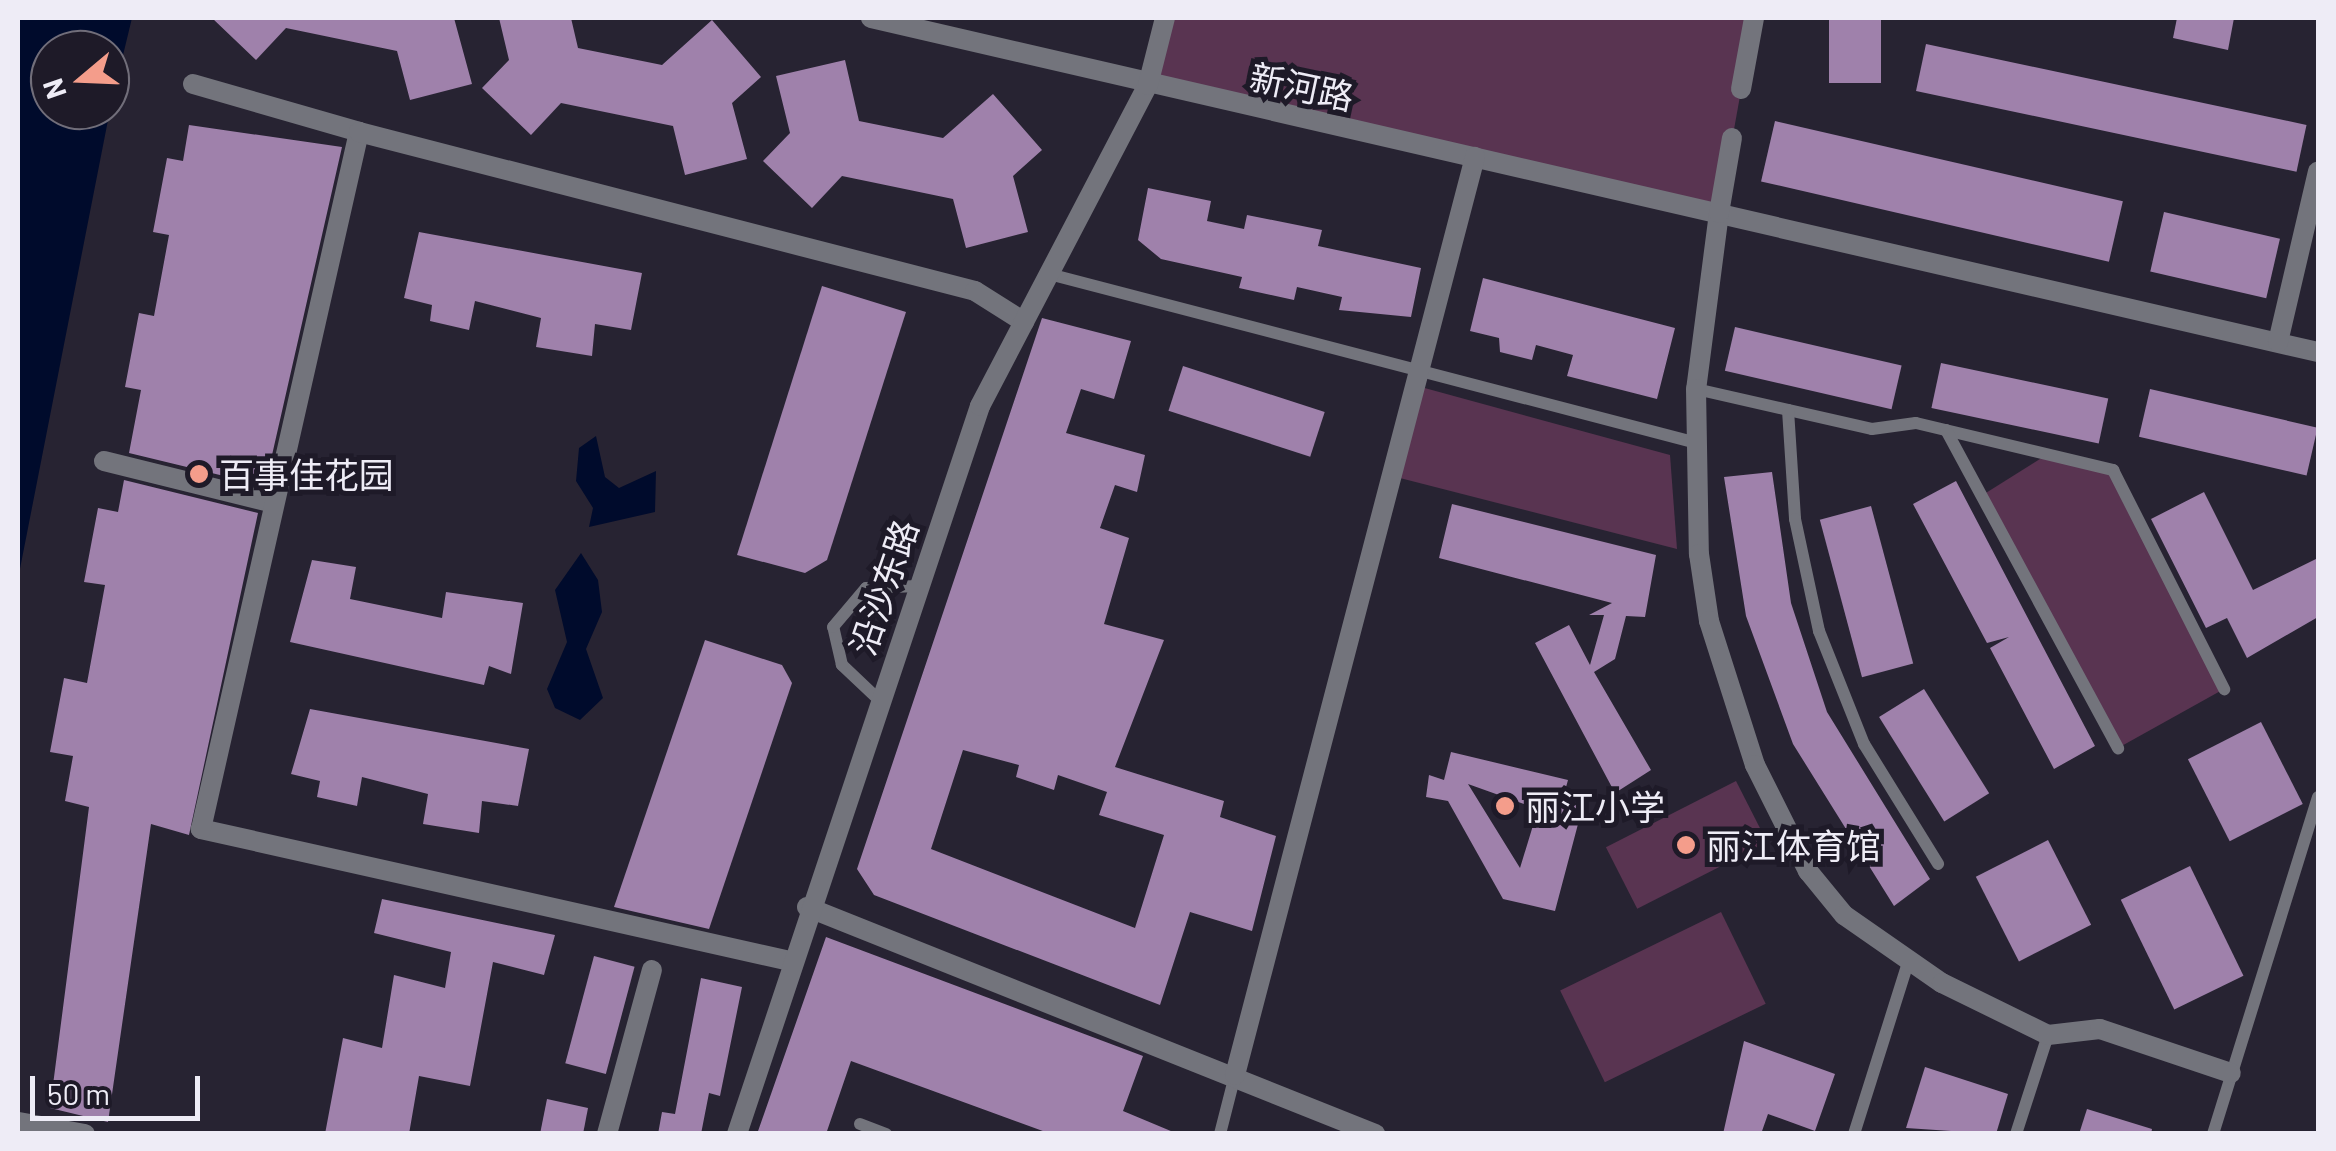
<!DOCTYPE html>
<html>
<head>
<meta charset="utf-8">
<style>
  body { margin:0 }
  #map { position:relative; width:2336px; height:1151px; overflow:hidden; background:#272332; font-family:Barlow,"Noto Sans SC",sans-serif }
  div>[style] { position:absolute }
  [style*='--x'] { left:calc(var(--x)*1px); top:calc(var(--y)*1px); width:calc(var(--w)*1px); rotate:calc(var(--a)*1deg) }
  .green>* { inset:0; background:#593451; transform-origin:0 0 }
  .water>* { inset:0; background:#000b2c }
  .building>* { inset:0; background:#9f81ab; transform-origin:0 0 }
  .service>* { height:12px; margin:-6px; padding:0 6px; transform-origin:6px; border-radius:6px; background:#73747c }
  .minor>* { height:20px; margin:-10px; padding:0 10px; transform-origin:10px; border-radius:10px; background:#73747c }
  .tertiary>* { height:20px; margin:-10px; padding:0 10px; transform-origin:10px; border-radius:10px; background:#73747c }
  .dots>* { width:28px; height:28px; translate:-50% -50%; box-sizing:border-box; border:5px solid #1e1a28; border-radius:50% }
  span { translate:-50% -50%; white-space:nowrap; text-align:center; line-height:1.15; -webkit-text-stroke:10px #1e1a28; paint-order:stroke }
  .street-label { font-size:35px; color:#eeecf6 }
  .poi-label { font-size:35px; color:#eeecf6 }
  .left { translate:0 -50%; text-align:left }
  .frame { position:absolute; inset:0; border:20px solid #eeecf6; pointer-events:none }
  .north { position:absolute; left:30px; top:30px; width:100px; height:100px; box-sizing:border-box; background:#1e1a28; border:2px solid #716e7a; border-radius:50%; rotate:251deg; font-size:28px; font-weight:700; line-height:40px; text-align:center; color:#eeecf6 }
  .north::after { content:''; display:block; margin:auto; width:35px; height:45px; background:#f49d8b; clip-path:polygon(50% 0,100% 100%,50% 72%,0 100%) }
  .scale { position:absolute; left:30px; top:1076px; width:170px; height:45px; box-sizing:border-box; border:5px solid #eeecf6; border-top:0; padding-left:12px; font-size:30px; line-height:35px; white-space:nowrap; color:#eeecf6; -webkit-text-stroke:8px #1e1a28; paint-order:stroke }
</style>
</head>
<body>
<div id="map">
  <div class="green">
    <div style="clip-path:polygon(1169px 18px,1754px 18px,1719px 213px,1151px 86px)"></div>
    <div style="clip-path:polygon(1410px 384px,1670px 455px,1677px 549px,1396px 477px)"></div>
    <div style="clip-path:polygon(2048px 454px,2113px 470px,2224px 689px,2118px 748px,1981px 496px)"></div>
    <div style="left:1736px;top:781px;width:69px;height:146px;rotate:63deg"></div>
    <div style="left:1721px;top:912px;width:102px;height:179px;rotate:64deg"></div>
  </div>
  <div class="water">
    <div style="clip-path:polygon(18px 18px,132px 18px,110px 109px,110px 50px,50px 50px,50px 110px,110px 110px,18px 579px)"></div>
    <div style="clip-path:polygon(596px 436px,605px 477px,619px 488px,656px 471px,655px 512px,589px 527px,593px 508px,576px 481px,579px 448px)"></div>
    <div style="clip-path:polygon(581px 553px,598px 580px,602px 612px,586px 649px,603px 698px,580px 720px,555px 708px,547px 689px,567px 642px,555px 590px)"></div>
  </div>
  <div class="building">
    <div style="clip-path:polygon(212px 18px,454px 18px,472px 84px,410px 100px,397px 51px,286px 28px,256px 60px)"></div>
    <div style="clip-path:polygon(499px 18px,571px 18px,578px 48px,662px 65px,712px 20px,761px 77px,732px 103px,747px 159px,685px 175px,673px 126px,561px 103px,531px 135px,482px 88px,509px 60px)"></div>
    <div style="left:1829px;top:18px;width:52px;height:65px"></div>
    <div style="clip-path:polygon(2177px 18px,2234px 18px,2228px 50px,2173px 38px)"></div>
    <div style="left:1926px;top:44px;width:389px;height:48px;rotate:12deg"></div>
    <div style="clip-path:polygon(845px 60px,859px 121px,943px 138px,993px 94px,1042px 150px,1013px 176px,1028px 232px,966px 248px,953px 199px,842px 176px,812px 208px,763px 161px,790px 133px,776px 76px)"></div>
    <div style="left:1775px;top:121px;width:357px;height:62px;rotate:13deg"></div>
    <div style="clip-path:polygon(189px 125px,342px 147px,265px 486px,129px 453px,141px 390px,125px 387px,139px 313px,154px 316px,169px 235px,153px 232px,167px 158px,183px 161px)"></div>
    <div style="clip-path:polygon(1148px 188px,1211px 201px,1207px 221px,1244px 229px,1247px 215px,1322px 230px,1318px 246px,1421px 268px,1411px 317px,1339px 310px,1342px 297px,1297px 287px,1294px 300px,1239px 288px,1242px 277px,1161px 259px,1138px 240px)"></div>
    <div style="left:2164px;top:212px;width:119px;height:61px;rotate:13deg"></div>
    <div style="clip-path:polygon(419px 232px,642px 273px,631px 330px,595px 324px,592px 356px,536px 347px,541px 318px,475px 301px,469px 330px,430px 321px,432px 305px,404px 298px)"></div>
    <div style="clip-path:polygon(1483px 278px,1675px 328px,1657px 399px,1567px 376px,1573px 355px,1536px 345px,1532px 360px,1500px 352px,1499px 338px,1470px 331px)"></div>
    <div style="clip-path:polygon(822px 286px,906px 312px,827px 560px,805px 573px,737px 555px)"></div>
    <div style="clip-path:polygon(evenodd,1042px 318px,1131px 341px,1114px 399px,1081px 389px,1066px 433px,1145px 455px,1137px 492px,1115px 485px,1100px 528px,1129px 538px,1104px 624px,1164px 640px,1115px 767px,1224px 801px,1220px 817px,1276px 836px,1252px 931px,1190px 912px,1160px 1005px,874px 895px,857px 869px,1042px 318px,963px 750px,1019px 765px,1016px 777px,1054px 790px,1058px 775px,1107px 792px,1099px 815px,1164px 835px,1135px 928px,931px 849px,963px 750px)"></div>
    <div style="left:1735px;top:327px;width:171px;height:45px;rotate:13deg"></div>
    <div style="left:1941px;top:363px;width:171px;height:46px;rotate:12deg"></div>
    <div style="left:1183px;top:366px;width:149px;height:47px;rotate:18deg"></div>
    <div style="left:2150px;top:389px;width:172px;height:49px;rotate:13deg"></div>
    <div style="clip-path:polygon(1772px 472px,1791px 603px,1827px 712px,1930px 879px,1894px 906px,1793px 744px,1746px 616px,1724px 477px)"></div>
    <div style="clip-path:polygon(124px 480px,258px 513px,189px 835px,151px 824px,108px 1122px,50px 1108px,89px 807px,65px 801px,73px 756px,50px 752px,64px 678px,87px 683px,105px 585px,84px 582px,98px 508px,118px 512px)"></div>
    <div style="clip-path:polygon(1956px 481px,2095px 746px,2054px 769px,1990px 648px,2009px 637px,1987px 643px,1913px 504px)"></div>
    <div style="clip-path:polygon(2204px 492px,2253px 590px,2318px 558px,2318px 617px,2247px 658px,2227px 618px,2206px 628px,2151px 519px)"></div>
    <div style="clip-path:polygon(1452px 504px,1656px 555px,1645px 617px,1626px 616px,1615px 659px,1594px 672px,1651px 770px,1615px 793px,1535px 643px,1569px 625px,1590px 665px,1604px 615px,1589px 615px,1612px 603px,1439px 558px)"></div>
    <div style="left:1871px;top:506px;width:163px;height:53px;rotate:75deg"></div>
    <div style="clip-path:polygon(312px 560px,356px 567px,350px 599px,442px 618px,446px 592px,523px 603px,511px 674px,489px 666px,484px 685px,290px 642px)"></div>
    <div style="clip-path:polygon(705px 640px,782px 665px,792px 683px,709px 929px,614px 907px)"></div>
    <div style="left:1924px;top:689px;width:123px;height:53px;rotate:58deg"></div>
    <div style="clip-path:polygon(310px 709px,529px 749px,518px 806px,482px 801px,479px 833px,423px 824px,428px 794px,362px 777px,357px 806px,317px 797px,320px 781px,291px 774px)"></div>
    <div style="left:2261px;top:722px;width:92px;height:82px;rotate:63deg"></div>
    <div style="clip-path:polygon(evenodd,1451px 752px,1568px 780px,1563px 798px,1582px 809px,1555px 911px,1503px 899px,1448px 801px,1426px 797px,1429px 775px,1444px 780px,1451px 752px,1468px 784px,1538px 809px,1520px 868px,1468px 784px)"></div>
    <div style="left:2048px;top:840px;width:95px;height:81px;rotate:63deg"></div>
    <div style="left:2190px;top:866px;width:122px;height:77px;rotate:64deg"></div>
    <div style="clip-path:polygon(382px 899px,555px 935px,544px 975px,493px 962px,470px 1086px,419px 1076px,409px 1134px,325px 1134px,343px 1038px,382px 1048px,394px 975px,445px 988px,451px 952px,374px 933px)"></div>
    <div style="clip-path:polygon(826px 937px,1143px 1056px,1123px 1111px,1178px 1134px,1051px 1134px,851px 1061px,826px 1134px,757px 1134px)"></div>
    <div style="left:594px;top:956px;width:42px;height:111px;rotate:15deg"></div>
    <div style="clip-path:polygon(701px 978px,742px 987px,720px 1096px,709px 1093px,701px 1134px,658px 1134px,662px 1112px,675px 1114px)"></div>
    <div style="clip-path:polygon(1744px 1041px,1835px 1074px,1815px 1131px,1768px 1114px,1761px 1134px,1723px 1134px)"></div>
    <div style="clip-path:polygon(1925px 1067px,2008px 1094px,1996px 1134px,1906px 1128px)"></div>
    <div style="clip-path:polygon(547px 1099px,588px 1108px,583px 1134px,540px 1134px)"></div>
    <div style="clip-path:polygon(2087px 1109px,2152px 1129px,2151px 1134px,2079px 1134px)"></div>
  </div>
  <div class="service">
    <div style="--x:1049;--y:274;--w:666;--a:14.62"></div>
    <div style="--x:1696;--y:389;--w:180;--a:12.8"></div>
    <div style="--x:1872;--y:429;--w:44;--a:-7.8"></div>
    <div style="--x:1916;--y:423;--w:203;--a:13.4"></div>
    <div style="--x:2113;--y:470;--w:246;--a:63.1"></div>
    <div style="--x:1788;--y:410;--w:109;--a:86.3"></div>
    <div style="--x:1795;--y:519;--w:115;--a:77.9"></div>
    <div style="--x:1819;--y:631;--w:122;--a:68.3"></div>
    <div style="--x:1864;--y:744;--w:141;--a:58.3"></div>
    <div style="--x:1946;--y:430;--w:362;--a:61.6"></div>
    <div style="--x:878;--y:699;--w:50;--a:-136.6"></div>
    <div style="--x:842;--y:665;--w:39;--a:-103"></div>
    <div style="--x:833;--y:627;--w:51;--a:-49.8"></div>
    <div style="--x:866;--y:588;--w:52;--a:-2.2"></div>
    <div style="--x:860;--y:1124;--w:28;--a:21"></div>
    <div style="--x:1220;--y:1134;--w:61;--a:-75.7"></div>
    <div style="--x:1854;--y:1134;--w:182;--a:-72.5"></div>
    <div style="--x:2016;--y:1134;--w:104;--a:-72.1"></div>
    <div style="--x:2213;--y:1134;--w:353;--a:-72.7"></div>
  </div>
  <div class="minor">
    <div style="--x:871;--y:18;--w:1485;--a:13"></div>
    <div style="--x:193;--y:84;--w:173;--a:16.1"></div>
    <div style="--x:1741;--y:89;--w:72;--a:-79.6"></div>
    <div style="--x:1719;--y:213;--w:177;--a:97.4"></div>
    <div style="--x:1696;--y:389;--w:165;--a:89"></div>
    <div style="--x:1699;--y:554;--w:68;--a:81.5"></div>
    <div style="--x:1709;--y:621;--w:151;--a:72.3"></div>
    <div style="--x:1755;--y:765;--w:119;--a:63.4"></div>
    <div style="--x:1808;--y:871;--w:57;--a:50.7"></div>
    <div style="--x:1844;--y:915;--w:119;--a:34.8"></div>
    <div style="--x:1942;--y:983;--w:118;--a:26.1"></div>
    <div style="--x:2048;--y:1035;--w:52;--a:-6.6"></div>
    <div style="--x:2100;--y:1029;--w:138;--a:18.6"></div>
    <div style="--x:2278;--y:342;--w:175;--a:-76.8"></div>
    <div style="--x:104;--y:461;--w:175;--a:13.9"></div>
    <div style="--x:807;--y:907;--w:612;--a:21.78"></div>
    <div style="--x:790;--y:961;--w:604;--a:-167.37"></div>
    <div style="--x:201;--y:829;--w:715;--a:-77.23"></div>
    <div style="--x:359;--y:132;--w:636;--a:14.47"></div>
    <div style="--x:975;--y:291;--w:58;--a:32.3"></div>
    <div style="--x:1235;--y:1075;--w:949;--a:-75.35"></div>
    <div style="--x:19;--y:1122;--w:67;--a:10.3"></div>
    <div style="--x:607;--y:1134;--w:170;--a:-74.7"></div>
  </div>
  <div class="tertiary">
    <div style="--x:1719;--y:213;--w:76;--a:-80.2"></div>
    <div style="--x:737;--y:1134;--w:767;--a:-71.54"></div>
    <div style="--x:980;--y:406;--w:362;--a:-62.4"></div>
    <div style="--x:1148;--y:85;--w:69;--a:-75.8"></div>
  </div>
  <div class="dots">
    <div style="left:199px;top:474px;background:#f49d8b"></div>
    <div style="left:1505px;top:806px;background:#f49d8b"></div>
    <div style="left:1686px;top:845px;background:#f49d8b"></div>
  </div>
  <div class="street-label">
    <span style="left:1302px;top:86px;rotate:12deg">新河路</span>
    <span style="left:883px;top:587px;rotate:-71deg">沿沙东路</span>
  </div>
  <div class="poi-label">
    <span class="left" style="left:219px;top:474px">百事佳花园</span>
    <span class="left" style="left:1525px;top:806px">丽江小学</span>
    <span class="left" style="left:1706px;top:845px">丽江体育馆</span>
  </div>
  <div class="frame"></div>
  <div class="north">N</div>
  <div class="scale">50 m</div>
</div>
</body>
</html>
